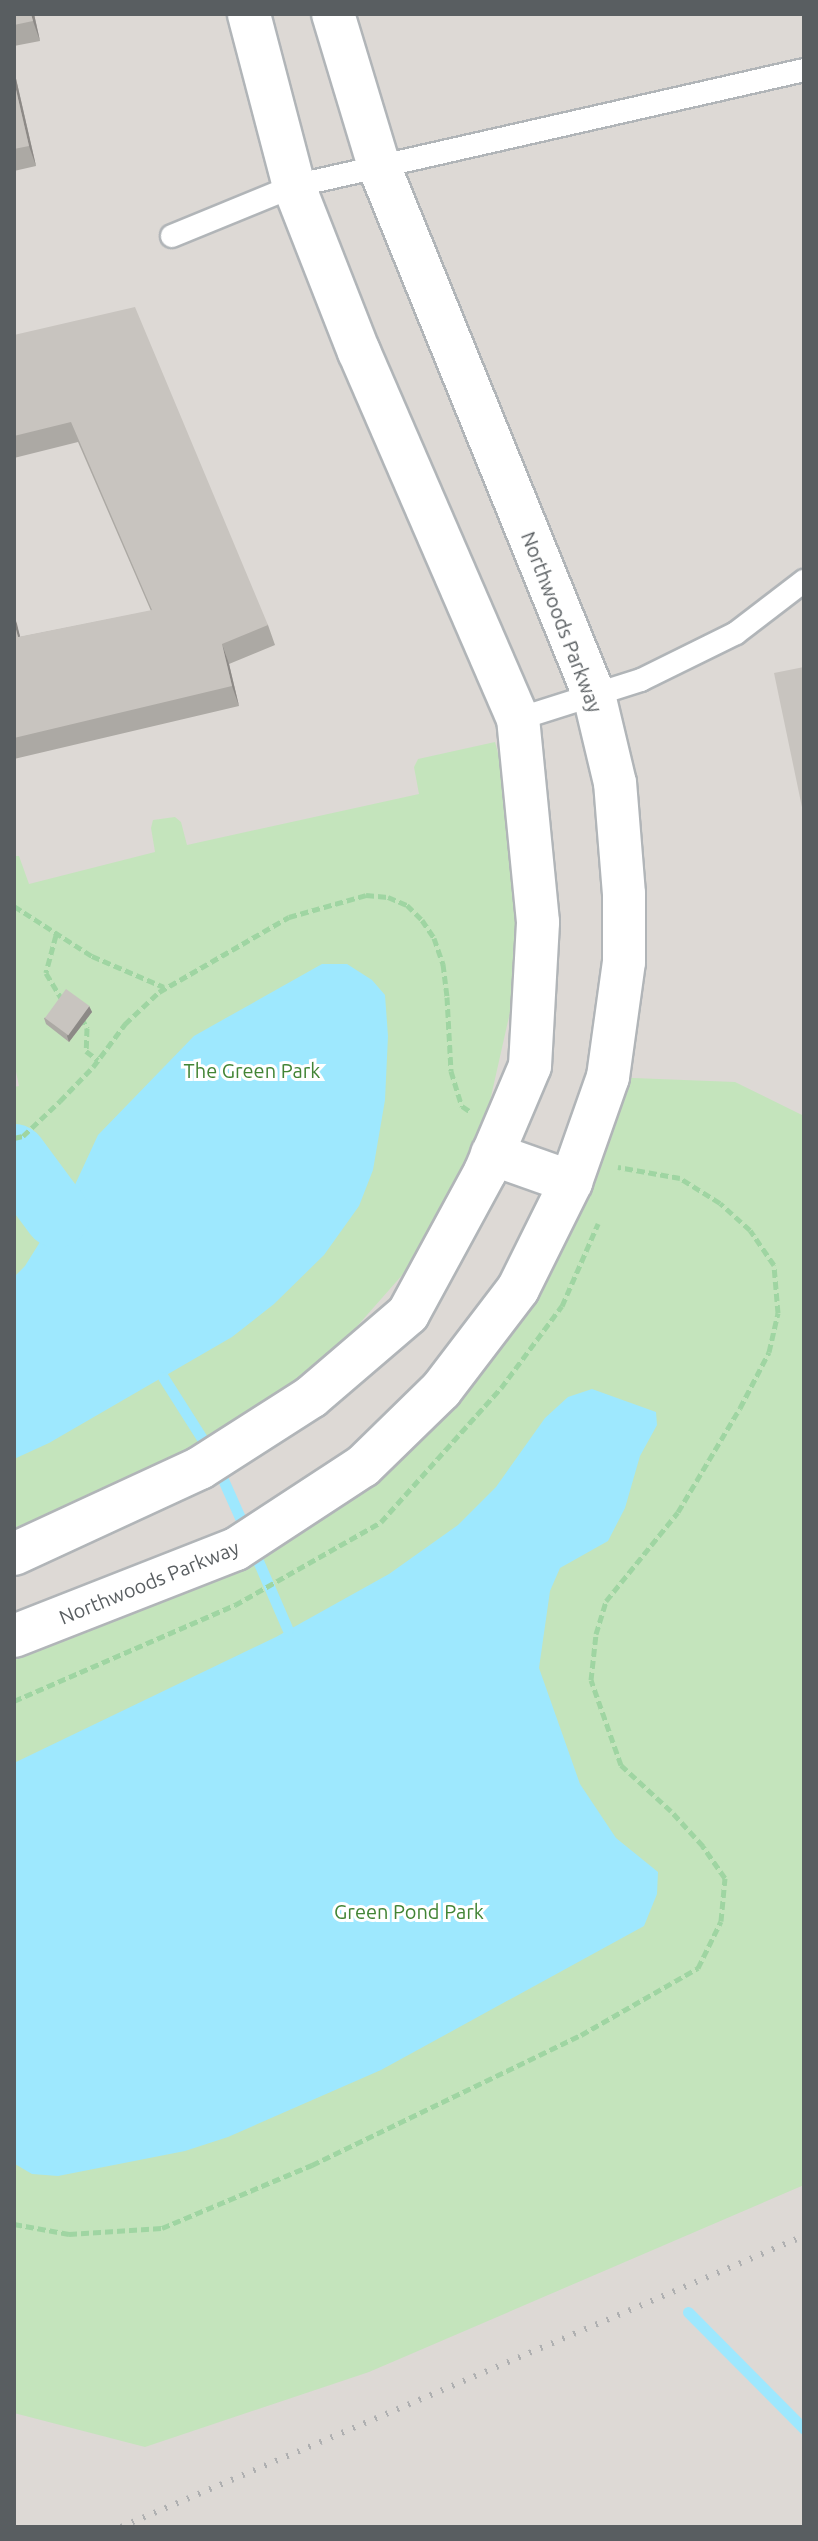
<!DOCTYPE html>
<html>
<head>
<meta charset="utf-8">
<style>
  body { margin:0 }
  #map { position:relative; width:818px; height:2541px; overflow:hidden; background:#ece7e0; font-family:Ubuntu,sans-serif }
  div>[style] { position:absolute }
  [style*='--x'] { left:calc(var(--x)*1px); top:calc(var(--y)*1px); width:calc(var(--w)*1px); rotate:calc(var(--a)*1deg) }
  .industrial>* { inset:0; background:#ddd9d5; transform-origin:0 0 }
  .green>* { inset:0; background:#c4e4bc }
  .water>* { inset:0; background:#9ee8fe }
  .stream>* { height:11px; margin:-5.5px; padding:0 5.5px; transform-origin:5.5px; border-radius:5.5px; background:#9ee8fe }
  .river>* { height:66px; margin:-33px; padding:0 33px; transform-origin:33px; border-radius:33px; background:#9ee8fe }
  .path>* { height:5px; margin-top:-2.5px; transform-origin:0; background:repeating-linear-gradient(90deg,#9fd5a2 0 8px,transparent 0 12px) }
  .roads { filter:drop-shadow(2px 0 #b1b5b8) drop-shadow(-2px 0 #b1b5b8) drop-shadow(0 2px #b1b5b8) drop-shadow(0 -2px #b1b5b8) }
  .lane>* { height:22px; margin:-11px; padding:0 11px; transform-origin:11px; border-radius:11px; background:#fff }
  .street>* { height:42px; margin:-21px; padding:0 21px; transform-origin:21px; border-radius:21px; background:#fff }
  .rail>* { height:6px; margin-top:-3px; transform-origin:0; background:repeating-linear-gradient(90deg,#afb0b1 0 2px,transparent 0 12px) }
  .wall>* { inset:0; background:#aca9a4 }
  .shaded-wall>* { inset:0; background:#8c8986 }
  .building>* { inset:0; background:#c8c4bf; transform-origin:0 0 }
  span { translate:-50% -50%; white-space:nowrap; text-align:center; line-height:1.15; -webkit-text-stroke:6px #fff; paint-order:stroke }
  .street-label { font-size:20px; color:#595e61 }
  .park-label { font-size:20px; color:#428435 }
  .frame { position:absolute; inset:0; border:16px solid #595e61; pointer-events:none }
</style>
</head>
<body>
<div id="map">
  <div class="industrial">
    <div style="left:14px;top:14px;width:790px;height:2513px"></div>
  </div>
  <div class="green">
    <div style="clip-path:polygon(495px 742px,510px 797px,520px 887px,515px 990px,490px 1101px,466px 1166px,404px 1273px,352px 1332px,281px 1394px,196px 1445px,109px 1488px,14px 1528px,14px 1087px,19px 1086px,14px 1062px,14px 856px,19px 856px,29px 884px,155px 852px,151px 828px,153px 820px,175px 817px,181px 822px,187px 845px,419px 794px,414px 767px,418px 759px)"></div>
    <div style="clip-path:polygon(608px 1077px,735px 1082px,804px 1116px,804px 2185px,369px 2372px,145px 2447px,14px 2413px,14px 1636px,236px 1549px,441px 1390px)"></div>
  </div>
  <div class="water">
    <div style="clip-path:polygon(322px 964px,347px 964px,372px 980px,385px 995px,388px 1036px,385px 1100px,373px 1170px,359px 1206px,324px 1255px,274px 1304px,232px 1337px,49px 1443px,14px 1459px,14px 1277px,25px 1266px,73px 1189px,98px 1135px,194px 1036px)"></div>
    <div style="clip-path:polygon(592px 1389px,656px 1412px,657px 1425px,640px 1456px,625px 1508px,608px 1541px,560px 1568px,550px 1591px,539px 1668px,580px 1784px,616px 1838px,658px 1872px,657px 1894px,644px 1926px,381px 2070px,228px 2137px,185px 2151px,58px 2176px,32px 2174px,15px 2164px,14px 1763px,276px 1637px,389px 1574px,458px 1525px,496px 1487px,545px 1418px,568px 1397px)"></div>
  </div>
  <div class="stream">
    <div style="--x:163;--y:1377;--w:88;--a:57.6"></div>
    <div style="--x:217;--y:1466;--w:71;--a:66"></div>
    <div style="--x:252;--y:1547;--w:90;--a:66.6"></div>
    <div style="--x:688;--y:2312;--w:165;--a:45.2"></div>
  </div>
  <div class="river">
    <div style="--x:14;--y:1157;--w:72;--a:53.4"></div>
  </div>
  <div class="path">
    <div style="--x:14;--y:906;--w:93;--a:32.7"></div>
    <div style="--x:92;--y:956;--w:78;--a:23.3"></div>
    <div style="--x:56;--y:935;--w:39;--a:105"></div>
    <div style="--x:46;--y:973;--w:31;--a:59"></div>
    <div style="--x:81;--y:1017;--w:13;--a:61"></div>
    <div style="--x:87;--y:1028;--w:23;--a:92"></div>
    <div style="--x:86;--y:1051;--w:15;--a:37"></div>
    <div style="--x:14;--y:1138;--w:9;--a:-13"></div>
    <div style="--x:23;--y:1136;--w:51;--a:-43.4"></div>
    <div style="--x:60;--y:1101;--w:47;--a:-45.9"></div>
    <div style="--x:93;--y:1067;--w:54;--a:-53.3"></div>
    <div style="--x:125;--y:1024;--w:47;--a:-43.3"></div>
    <div style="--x:159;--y:992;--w:150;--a:-30"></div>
    <div style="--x:289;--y:917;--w:80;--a:-15.9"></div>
    <div style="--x:366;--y:895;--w:22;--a:5"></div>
    <div style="--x:388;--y:897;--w:21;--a:23"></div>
    <div style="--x:407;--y:905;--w:21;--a:45"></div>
    <div style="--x:422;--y:920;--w:22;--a:56"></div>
    <div style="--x:434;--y:938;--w:28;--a:71"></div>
    <div style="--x:443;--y:964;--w:33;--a:83"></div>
    <div style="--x:447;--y:997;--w:74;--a:86.9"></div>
    <div style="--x:451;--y:1071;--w:37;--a:73"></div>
    <div style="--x:462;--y:1106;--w:11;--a:34"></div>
    <div style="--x:14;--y:1701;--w:241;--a:-23.5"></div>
    <div style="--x:235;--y:1605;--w:168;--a:-29.6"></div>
    <div style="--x:381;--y:1522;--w:180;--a:-48.2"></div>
    <div style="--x:501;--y:1388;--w:102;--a:-53.4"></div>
    <div style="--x:562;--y:1306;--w:90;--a:-66.3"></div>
    <div style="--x:14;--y:2224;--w:56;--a:10.3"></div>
    <div style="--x:69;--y:2234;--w:93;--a:-3.7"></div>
    <div style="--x:162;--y:2228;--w:163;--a:-22.8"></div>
    <div style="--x:312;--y:2165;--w:299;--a:-25.8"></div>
    <div style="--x:581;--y:2035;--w:135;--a:-29.8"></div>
    <div style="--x:698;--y:1968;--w:52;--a:-63.9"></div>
    <div style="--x:721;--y:1921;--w:43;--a:-84.7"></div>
    <div style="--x:725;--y:1878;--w:39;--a:-125"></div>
    <div style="--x:703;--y:1846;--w:47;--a:-132.4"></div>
    <div style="--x:671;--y:1811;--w:68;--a:-137.4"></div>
    <div style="--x:621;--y:1765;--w:90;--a:-109.4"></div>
    <div style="--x:591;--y:1680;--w:46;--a:-83.8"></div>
    <div style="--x:596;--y:1634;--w:34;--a:-73"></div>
    <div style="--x:606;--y:1601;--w:114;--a:-51"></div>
    <div style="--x:678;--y:1512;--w:121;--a:-59.2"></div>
    <div style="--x:740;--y:1408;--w:63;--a:-62.6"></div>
    <div style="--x:769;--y:1352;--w:40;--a:-77"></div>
    <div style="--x:778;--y:1313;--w:48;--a:-94.8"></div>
    <div style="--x:774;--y:1265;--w:42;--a:-124.4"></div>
    <div style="--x:750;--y:1230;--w:40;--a:-138"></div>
    <div style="--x:720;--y:1203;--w:47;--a:-148"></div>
    <div style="--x:680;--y:1178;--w:63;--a:-169.9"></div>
  </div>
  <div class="roads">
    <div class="lane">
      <div style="--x:172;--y:236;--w:132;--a:-22.3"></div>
      <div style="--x:294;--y:186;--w:523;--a:-12.81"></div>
      <div style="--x:518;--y:719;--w:129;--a:-17.6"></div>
      <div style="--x:641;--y:680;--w:106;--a:-26.3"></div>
      <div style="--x:736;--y:633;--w:86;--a:-37.4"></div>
    </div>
    <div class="street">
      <div style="--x:492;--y:1154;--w:84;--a:19.5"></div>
      <div style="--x:14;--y:1554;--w:205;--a:-24.8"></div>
      <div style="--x:200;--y:1468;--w:132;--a:-32.6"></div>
      <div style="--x:311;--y:1397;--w:128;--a:-40.6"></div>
      <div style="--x:408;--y:1314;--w:162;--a:-61.5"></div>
      <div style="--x:485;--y:1172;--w:115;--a:-67"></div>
      <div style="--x:530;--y:1066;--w:144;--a:-86.8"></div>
      <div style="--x:538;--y:922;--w:204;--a:-95.6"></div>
      <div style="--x:518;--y:719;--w:400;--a:-113.4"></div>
      <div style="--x:359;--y:352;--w:178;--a:-111.4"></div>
      <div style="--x:294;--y:186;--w:178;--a:-104.7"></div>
      <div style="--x:14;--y:1636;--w:238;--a:-21.4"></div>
      <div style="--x:236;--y:1549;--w:152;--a:-33.2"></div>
      <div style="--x:363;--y:1466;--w:109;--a:-44.3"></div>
      <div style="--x:441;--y:1390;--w:127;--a:-52.7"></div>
      <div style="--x:518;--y:1289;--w:119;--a:-63.6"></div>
      <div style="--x:571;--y:1182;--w:111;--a:-70.6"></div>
      <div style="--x:608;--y:1077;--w:116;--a:-82.1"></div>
      <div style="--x:624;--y:962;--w:68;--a:-90"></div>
      <div style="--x:624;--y:894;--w:111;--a:-94.6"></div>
      <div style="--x:615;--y:783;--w:90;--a:-103.4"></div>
      <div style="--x:594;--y:695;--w:571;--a:-112.12"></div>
      <div style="--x:379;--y:166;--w:159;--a:-106.8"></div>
    </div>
  </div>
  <div class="rail">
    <div style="--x:121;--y:2527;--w:742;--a:-23.08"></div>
  </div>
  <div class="wall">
    <div style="clip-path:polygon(14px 14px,34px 14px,40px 41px,14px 46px)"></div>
    <div style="clip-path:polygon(14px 70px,36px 166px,14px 171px)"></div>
    <div style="clip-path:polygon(14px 335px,268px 625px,275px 645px,229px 664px,239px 706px,14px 759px,14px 615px,20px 637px,151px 611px,78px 442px,14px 458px)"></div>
    <div style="clip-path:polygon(89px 1006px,92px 1012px,69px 1042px,46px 1024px,44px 1018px)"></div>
  </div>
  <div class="shaded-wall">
    <div style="clip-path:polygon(31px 14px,34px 14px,40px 41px,33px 21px)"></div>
    <div style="clip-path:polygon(14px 70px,36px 166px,29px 146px,14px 81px)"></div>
    <div style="clip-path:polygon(14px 615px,17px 624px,25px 657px,18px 637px,14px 622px)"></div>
    <div style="clip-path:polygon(222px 644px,229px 664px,239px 706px,232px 686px)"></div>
    <div style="clip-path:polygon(89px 1006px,92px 1012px,69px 1042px,67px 1036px)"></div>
  </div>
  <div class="building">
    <div style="clip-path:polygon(14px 14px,31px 14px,33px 21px,14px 25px)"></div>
    <div style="clip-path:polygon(14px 81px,29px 146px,14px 149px)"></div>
    <div style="clip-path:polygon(135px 307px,268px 625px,222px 644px,232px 686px,14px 738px,14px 622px,18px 637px,152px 610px,71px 422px,14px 436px,14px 335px)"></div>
    <div style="clip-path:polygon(804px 667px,804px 812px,803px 812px,774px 673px)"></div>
    <div style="left:66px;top:989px;width:29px;height:36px;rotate:36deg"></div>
  </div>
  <div class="street-label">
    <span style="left:562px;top:622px;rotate:69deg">Northwoods Parkway</span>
    <span style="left:149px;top:1582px;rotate:-22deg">Northwoods Parkway</span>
  </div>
  <div class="park-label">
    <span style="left:252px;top:1070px">The Green Park</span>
    <span style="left:409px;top:1911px">Green Pond Park</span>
  </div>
  <div class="frame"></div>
</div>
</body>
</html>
